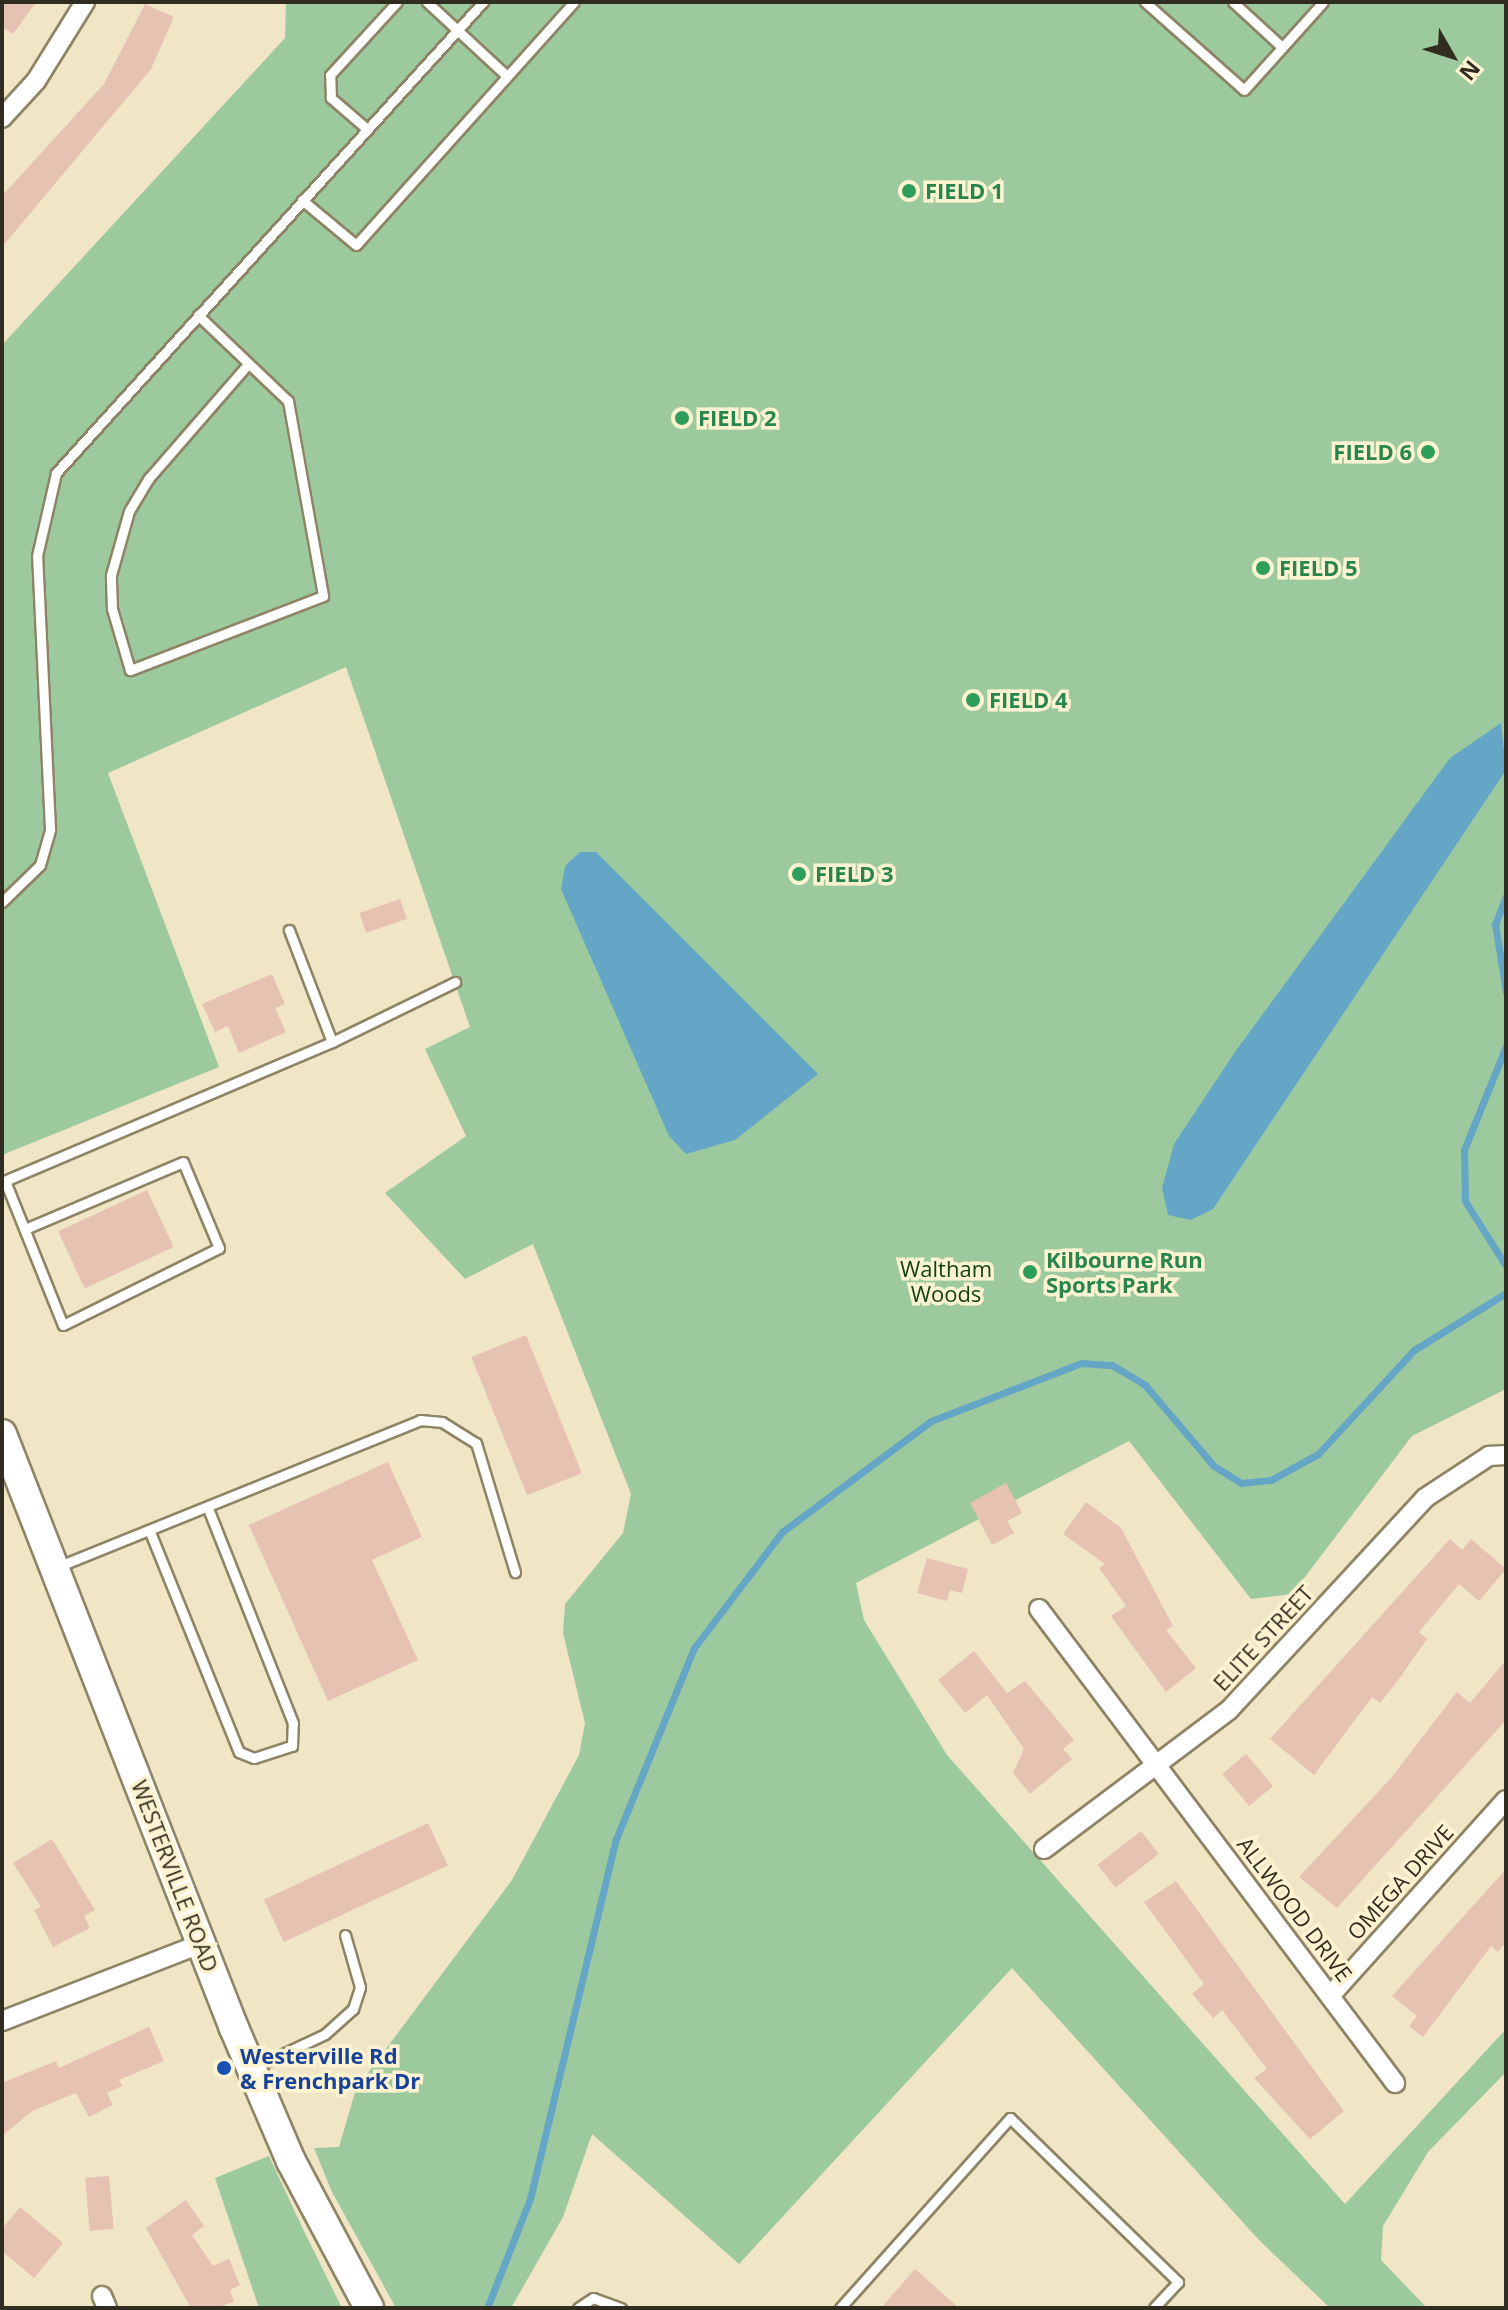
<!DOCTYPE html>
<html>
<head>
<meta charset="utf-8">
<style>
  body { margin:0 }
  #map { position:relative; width:1508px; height:2310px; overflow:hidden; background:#f0e5c4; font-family:"Open Sans",sans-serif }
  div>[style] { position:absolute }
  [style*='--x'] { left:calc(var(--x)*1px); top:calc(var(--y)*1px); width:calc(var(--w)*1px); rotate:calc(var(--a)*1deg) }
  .green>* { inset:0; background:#9dc99e }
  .water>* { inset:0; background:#65a5c6 }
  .stream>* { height:7px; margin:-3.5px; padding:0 3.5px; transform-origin:3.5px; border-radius:3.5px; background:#65a5c6 }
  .building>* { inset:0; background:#e6c2b3; transform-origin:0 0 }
  .roads { filter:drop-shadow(2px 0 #8e8465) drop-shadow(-2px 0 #8e8465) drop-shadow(0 2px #8e8465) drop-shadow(0 -2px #8e8465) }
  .service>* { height:9px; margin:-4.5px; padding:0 4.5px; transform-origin:4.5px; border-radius:4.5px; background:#fff }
  .minor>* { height:18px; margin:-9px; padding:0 9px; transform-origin:9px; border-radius:9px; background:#fff }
  .primary>* { height:28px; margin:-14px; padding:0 14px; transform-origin:14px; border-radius:14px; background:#fff }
  .dots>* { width:22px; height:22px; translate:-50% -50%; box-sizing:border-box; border:4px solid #fef3d1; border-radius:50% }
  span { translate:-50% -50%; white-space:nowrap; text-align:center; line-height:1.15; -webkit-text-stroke:7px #fef3d1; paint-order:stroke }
  .leisure-label { font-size:22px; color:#27864d; font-weight:700 }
  .left { translate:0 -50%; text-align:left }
  .right { translate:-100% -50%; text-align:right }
  .park-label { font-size:22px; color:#124418 }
  .street-label { font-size:22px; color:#302c1f }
  .transit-label { font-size:22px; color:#164399; font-weight:700 }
  .frame { position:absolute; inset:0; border:4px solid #302c1f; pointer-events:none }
  .north { position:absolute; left:1412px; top:16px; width:80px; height:80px; -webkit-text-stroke:6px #fef3d1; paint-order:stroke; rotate:129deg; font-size:22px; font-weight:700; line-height:32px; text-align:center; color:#302c1f }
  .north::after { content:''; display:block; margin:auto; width:28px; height:36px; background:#302c1f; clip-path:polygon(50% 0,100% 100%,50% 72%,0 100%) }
</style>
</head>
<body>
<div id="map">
  <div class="green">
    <div style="clip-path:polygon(286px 2px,1506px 2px,1506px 1389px,1412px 1436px,1292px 1594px,1251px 1599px,1129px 1441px,856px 1583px,864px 1620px,947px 1755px,1345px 2204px,1506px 2029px,1506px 2072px,1428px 2152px,1383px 2226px,1381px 2260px,1427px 2308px,1330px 2308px,1259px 2240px,1012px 1968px,739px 2264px,592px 2134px,563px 2217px,511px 2308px,396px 2308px,332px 2192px,314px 2148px,339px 2147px,356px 2089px,512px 1880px,579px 1755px,585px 1723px,563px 1633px,565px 1604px,623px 1533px,631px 1494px,533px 1244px,465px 1279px,385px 1193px,466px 1136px,425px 1049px,470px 1027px,346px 667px,108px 773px,219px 1067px,2px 1155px,2px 345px,285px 38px)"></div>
    <div style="clip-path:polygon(269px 2156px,302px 2227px,342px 2308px,259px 2308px,215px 2178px)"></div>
  </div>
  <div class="water">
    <div style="clip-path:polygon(1501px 723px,1506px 770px,1213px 1209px,1191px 1220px,1168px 1215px,1162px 1188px,1174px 1144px,1235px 1052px,1450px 758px)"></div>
    <div style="clip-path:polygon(580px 852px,596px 852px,818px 1074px,735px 1140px,686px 1154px,669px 1136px,561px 889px,565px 866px)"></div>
  </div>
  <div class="stream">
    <div style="--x:1506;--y:896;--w:30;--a:111"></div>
    <div style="--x:1495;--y:924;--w:69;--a:80.8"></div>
    <div style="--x:1506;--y:1046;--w:112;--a:112"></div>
    <div style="--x:1464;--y:1150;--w:51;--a:88.9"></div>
    <div style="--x:1465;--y:1201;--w:77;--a:57.8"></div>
    <div style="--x:487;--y:2308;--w:117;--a:-68.5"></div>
    <div style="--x:530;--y:2199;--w:370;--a:-76.6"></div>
    <div style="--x:616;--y:1839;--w:206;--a:-67.8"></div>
    <div style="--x:694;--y:1648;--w:146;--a:-52.8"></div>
    <div style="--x:782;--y:1532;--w:186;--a:-36.7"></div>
    <div style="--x:931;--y:1421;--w:161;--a:-21.1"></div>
    <div style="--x:1081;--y:1363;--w:31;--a:4"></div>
    <div style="--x:1112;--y:1365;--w:39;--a:31"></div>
    <div style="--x:1145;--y:1385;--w:106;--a:49.6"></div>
    <div style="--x:1214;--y:1466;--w:32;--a:32"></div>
    <div style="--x:1241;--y:1483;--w:30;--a:-6"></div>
    <div style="--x:1271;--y:1480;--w:54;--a:-29"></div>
    <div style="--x:1318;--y:1454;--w:142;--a:-47.3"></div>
    <div style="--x:1414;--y:1350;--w:108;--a:-31.8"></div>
  </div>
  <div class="building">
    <div style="clip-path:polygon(2px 2px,36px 2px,13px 34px,2px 27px)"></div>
    <div style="clip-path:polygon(145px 4px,174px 17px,151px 69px,2px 247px,2px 196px,104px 84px)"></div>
    <div style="left:400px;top:899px;width:21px;height:43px;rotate:71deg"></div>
    <div style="clip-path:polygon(272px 974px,285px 1004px,275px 1008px,286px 1032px,239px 1053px,228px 1026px,215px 1032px,202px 1004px)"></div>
    <div style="left:147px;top:1190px;width:63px;height:98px;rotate:65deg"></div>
    <div style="left:526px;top:1335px;width:149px;height:59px;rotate:68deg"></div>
    <div style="clip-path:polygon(388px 1462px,422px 1537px,372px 1560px,418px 1660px,328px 1701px,249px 1525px)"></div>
    <div style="clip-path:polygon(1006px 1483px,1022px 1513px,1007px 1521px,1014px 1533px,992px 1545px,970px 1503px)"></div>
    <div style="clip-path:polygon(1086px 1502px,1121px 1528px,1173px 1626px,1166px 1630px,1196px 1668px,1166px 1692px,1111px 1616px,1126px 1606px,1099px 1568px,1105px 1564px,1063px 1534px)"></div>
    <div style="clip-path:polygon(1450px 1539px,1462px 1550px,1471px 1539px,1506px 1569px,1479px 1601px,1459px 1584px,1419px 1632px,1427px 1639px,1399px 1679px,1380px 1703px,1372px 1697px,1314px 1775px,1270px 1739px)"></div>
    <div style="clip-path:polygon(927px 1558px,968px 1569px,962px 1593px,950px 1590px,947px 1601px,917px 1593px)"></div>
    <div style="clip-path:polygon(974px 1651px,1007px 1693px,1025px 1681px,1074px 1740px,1063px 1749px,1072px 1759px,1030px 1794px,1013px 1773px,1024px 1749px,987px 1695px,965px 1713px,938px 1680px)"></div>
    <div style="clip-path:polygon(1506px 1660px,1506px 1720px,1337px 1908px,1299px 1877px,1391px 1778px,1457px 1692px,1470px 1703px)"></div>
    <div style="left:1246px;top:1754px;width:42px;height:31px;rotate:50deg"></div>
    <div style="left:428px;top:1823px;width:47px;height:181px;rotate:65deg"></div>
    <div style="left:1141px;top:1831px;width:29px;height:55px;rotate:52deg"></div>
    <div style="clip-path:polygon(52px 1839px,95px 1910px,84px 1916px,90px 1928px,53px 1947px,34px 1910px,41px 1907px,13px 1863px)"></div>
    <div style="clip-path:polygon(1506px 1869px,1506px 1942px,1498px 1952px,1491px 1946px,1423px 2037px,1409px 2026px,1417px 2016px,1392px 1996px)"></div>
    <div style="clip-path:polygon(1176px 1881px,1344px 2111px,1310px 2139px,1254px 2078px,1267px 2069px,1222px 2010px,1213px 2018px,1192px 1994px,1204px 1984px,1144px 1902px)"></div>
    <div style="clip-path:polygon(149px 2027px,164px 2061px,119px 2080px,122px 2086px,107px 2093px,113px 2105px,89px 2117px,76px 2093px,32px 2111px,2px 2136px,2px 2083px,56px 2061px,59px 2068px)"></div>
    <div style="left:109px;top:2176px;width:53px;height:24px;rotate:85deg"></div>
    <div style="clip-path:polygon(186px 2200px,204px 2226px,192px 2235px,213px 2266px,229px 2259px,240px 2285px,230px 2290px,234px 2301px,218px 2308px,191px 2308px,146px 2228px)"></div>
    <div style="clip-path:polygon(20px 2207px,63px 2243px,34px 2278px,2px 2251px,2px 2229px)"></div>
    <div style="clip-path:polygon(915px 2269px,959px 2308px,881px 2308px)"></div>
  </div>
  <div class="roads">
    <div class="service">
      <div style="--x:427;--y:2;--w:109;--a:42.8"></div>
      <div style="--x:1145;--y:2;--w:132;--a:41.6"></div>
      <div style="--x:1244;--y:90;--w:118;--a:-48.1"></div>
      <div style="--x:1233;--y:2;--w:67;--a:42.6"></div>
      <div style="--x:367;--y:129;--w:48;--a:-139.3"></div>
      <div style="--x:331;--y:98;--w:23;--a:-92"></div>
      <div style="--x:330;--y:75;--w:99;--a:-47.5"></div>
      <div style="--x:302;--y:200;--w:70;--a:39.8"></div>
      <div style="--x:356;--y:245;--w:326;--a:-48.1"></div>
      <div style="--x:198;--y:315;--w:124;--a:43.7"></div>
      <div style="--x:288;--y:401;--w:198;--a:79.8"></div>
      <div style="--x:323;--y:596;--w:207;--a:159"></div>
      <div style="--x:130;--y:670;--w:64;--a:-106.4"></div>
      <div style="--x:112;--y:609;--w:34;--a:-92"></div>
      <div style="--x:111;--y:575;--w:66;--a:-74.3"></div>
      <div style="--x:129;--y:511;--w:39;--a:-59"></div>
      <div style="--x:149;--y:478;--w:151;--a:-49"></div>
      <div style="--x:2;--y:902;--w:53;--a:-44.2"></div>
      <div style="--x:40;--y:865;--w:37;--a:-74"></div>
      <div style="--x:50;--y:829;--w:273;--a:-92.7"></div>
      <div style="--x:37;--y:556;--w:85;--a:-77.1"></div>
      <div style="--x:56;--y:473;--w:636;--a:-47.81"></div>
      <div style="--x:332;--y:1042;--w:137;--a:-26"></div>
      <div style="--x:5;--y:1181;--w:155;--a:68.1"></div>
      <div style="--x:63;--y:1325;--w:174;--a:-26.3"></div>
      <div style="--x:219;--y:1248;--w:93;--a:-112.7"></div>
      <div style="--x:183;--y:1162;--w:172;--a:157"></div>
      <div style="--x:2;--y:1182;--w:358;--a:-23"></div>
      <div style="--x:332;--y:1042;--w:120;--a:-111"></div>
      <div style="--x:150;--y:1532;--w:237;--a:68"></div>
      <div style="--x:239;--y:1752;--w:16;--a:22"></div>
      <div style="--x:254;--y:1758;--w:40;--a:-18"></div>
      <div style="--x:292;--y:1746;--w:23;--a:-88"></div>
      <div style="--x:293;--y:1723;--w:231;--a:-111.6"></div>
      <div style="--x:57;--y:1567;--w:392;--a:-22"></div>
      <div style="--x:420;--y:1420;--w:22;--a:5"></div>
      <div style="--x:442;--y:1422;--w:40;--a:32"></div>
      <div style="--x:476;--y:1443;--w:135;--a:73.2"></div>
      <div style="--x:255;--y:2067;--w:77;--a:-25.2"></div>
      <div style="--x:325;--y:2034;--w:38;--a:-42"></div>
      <div style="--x:353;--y:2009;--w:23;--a:-72"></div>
      <div style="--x:360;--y:1987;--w:54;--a:-106.1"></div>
      <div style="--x:578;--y:2308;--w:18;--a:-34"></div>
      <div style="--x:593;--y:2298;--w:30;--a:20"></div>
      <div style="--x:840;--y:2308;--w:255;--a:-48.2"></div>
      <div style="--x:1010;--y:2118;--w:235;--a:44.3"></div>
      <div style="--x:1178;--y:2282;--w:35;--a:133"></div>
    </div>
    <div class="minor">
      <div style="--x:2;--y:118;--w:50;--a:-47.4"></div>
      <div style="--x:36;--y:81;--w:93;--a:-58.2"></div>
      <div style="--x:1039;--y:1609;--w:593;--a:53.09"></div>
      <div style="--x:1044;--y:1849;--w:231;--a:-36.9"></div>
      <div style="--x:1229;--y:1710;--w:289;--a:-47.2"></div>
      <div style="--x:1425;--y:1498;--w:77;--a:-33.3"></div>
      <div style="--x:1489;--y:1456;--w:17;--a:-3"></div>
      <div style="--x:1330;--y:1996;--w:263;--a:-48.1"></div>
      <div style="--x:2;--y:2021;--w:213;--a:-21.2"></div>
      <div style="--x:102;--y:2296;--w:13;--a:67"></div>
    </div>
    <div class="primary">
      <div style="--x:2;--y:1434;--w:638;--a:68.67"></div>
      <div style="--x:234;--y:2028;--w:145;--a:66.8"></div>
      <div style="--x:291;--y:2161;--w:166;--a:62"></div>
    </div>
  </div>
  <div class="dots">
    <div style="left:909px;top:191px;background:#2e9e5b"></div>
    <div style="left:682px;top:418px;background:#2e9e5b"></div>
    <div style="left:1428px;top:452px;background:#2e9e5b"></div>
    <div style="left:1263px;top:568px;background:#2e9e5b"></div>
    <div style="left:973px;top:700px;background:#2e9e5b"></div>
    <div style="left:799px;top:874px;background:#2e9e5b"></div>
    <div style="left:1030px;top:1272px;background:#2e9e5b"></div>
    <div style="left:224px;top:2068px;background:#1a4fb4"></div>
  </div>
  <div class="leisure-label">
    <span class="left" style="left:925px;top:191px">FIELD 1</span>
    <span class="left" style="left:698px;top:418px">FIELD 2</span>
    <span class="right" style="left:1412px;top:452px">FIELD 6</span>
    <span class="left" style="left:1279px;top:568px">FIELD 5</span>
    <span class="left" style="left:989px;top:700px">FIELD 4</span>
    <span class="left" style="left:815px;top:874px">FIELD 3</span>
    <span class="left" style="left:1046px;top:1272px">Kilbourne Run<br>Sports Park</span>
  </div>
  <div class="park-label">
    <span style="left:946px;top:1281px">Waltham<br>Woods</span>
  </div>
  <div class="street-label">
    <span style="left:1263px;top:1638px;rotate:-47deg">ELITE STREET</span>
    <span style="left:175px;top:1876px;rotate:69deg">WESTERVILLE ROAD</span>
    <span style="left:1400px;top:1882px;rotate:-48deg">OMEGA DRIVE</span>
    <span style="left:1295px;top:1909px;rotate:53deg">ALLWOOD DRIVE</span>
  </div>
  <div class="transit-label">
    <span class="left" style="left:240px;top:2068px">Westerville Rd<br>&amp; Frenchpark Dr</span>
  </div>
  <div class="frame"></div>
  <div class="north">N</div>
</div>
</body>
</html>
